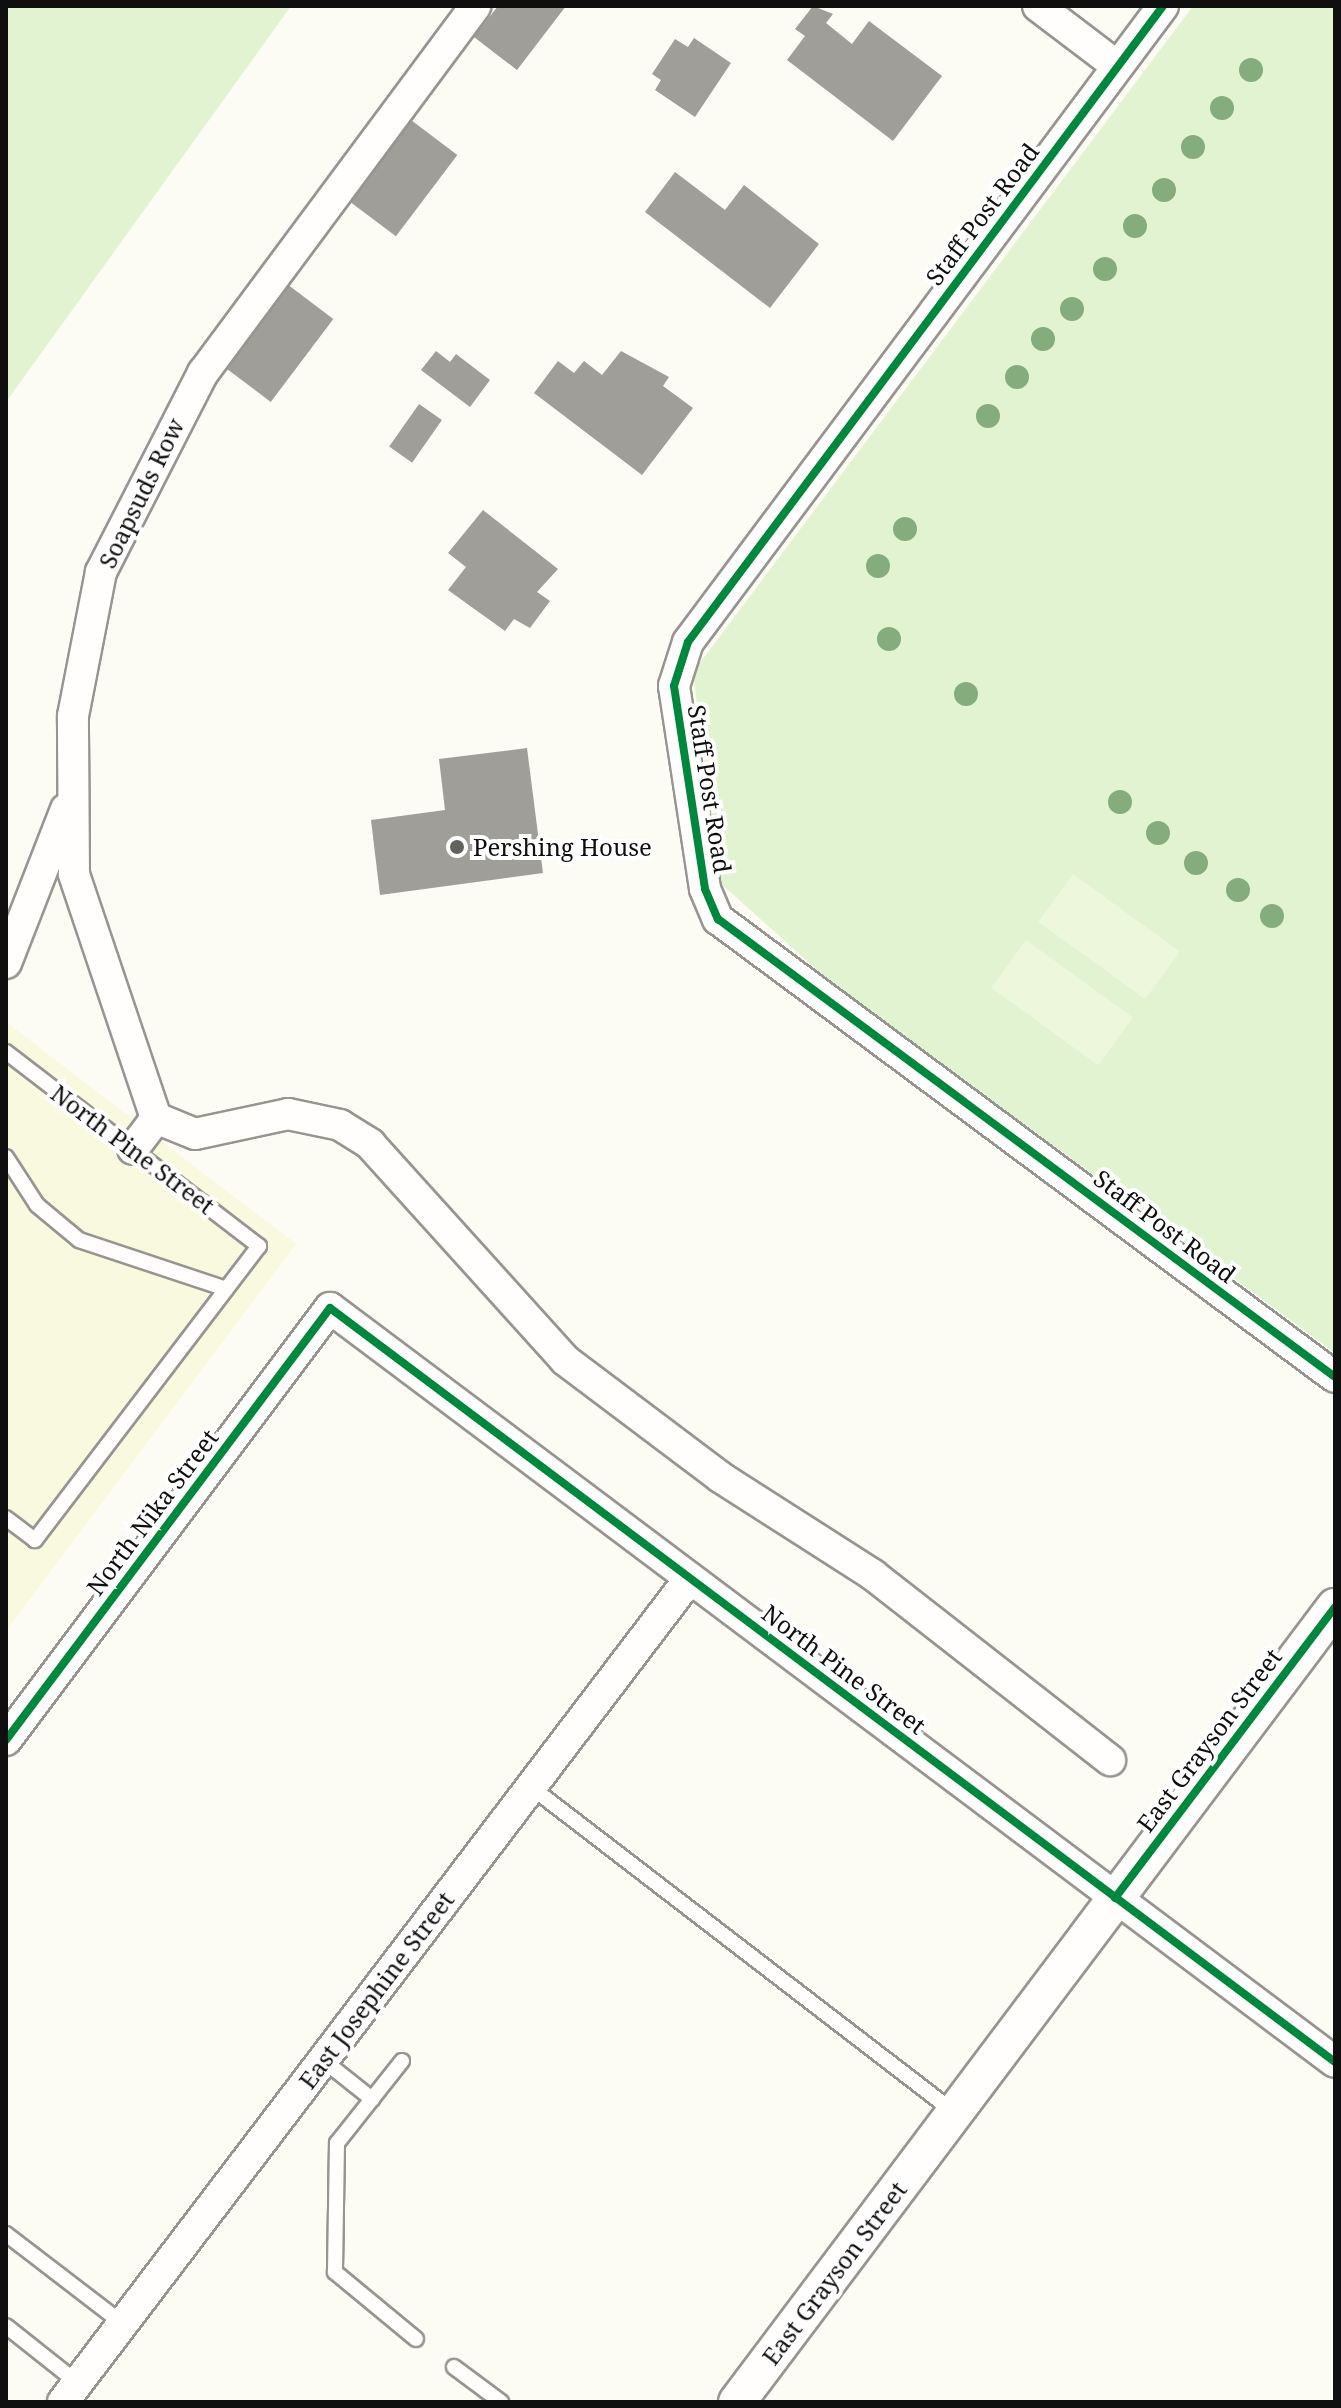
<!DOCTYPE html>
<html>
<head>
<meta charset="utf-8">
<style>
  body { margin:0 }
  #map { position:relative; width:1341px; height:2408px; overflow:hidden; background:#fcfbf4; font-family:"Noto Serif",serif }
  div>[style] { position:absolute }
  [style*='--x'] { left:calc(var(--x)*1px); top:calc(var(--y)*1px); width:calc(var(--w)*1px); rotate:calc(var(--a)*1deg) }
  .farmland>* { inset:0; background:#f9f9df }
  .green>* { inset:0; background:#e2f3d2 }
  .pitch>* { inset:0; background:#edf7dc; transform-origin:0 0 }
  .building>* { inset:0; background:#9f9e99; transform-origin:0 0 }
  .roads { filter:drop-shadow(2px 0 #969592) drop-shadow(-2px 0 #969592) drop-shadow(0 2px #969592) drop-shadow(0 -2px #969592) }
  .service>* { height:14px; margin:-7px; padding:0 7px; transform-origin:7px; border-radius:7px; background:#fffefd }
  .minor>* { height:30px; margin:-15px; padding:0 15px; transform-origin:15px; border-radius:15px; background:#fffefd }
  .tertiary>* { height:36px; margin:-18px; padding:0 18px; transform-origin:18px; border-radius:18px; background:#fffefd }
  .cycleway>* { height:8px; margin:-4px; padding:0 4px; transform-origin:4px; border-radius:4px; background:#00873e }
  .trees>* { width:24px; height:24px; margin:-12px; border-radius:50%; background:#84ac7c }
  .dots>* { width:22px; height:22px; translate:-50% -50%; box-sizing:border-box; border:4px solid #fff; border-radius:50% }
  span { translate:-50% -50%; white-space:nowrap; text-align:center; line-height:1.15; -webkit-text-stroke:8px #fff; paint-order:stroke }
  .street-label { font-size:24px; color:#0f0f0f }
  .poi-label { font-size:24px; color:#0f0f0f }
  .left { translate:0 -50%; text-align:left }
  .frame { position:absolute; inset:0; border:8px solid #0f0f0f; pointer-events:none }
</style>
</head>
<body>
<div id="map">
  <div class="farmland">
    <div style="clip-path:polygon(6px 1022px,296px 1244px,6px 1631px)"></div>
  </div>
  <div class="green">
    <div style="clip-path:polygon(6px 6px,291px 6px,6px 402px)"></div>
    <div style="clip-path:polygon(1193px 6px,1335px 6px,1335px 1353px,825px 977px,719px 882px,693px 672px)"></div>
  </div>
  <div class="pitch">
    <div style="left:1073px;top:874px;width:132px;height:59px;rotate:36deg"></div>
    <div style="left:1026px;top:940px;width:132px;height:59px;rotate:36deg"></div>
  </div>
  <div class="building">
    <div style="clip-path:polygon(498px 6px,566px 6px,517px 70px,474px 37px)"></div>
    <div style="clip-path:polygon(813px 6px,833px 14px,826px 23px,852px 44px,869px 21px,942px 76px,893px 141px,787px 60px,805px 36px,795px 29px)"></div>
    <div style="clip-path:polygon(694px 38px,731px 63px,695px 117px,655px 90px,661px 80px,652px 74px,675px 39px,688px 47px)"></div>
    <div style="left:411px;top:120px;width:58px;height:102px;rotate:37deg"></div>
    <div style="clip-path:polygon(675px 172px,725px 210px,744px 185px,819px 244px,770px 308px,645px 212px)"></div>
    <div style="left:287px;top:284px;width:58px;height:104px;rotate:37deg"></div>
    <div style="clip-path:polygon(436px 351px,450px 362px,456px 354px,490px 380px,470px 407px,421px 370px)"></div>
    <div style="clip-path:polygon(621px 351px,669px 377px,663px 386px,693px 408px,642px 475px,534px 393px,558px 361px,574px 373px,584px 361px,602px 375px)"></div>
    <div style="left:419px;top:404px;width:28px;height:52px;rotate:35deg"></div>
    <div style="clip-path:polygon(483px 510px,558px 569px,537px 592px,550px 601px,530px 628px,514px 619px,505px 631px,448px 590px,466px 567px,448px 553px)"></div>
    <div style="clip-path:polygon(527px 748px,543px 873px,380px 895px,371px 820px,445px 810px,439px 759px)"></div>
  </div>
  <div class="roads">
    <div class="service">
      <div style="--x:6;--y:1052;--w:319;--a:37.5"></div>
      <div style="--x:259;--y:1246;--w:370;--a:127.3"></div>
      <div style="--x:35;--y:1540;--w:36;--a:-143"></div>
      <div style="--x:6;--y:1157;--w:57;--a:57.1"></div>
      <div style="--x:37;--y:1205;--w:55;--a:39.8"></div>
      <div style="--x:79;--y:1240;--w:155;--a:18.4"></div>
      <div style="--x:531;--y:1787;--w:533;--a:37.54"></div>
      <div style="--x:323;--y:2060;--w:63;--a:38.5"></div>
      <div style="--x:402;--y:2061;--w:105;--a:128.4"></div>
      <div style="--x:337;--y:2143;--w:129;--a:90.9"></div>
      <div style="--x:335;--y:2272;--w:105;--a:39.6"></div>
      <div style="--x:6;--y:2234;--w:146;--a:37.5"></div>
      <div style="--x:6;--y:2326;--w:92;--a:38.4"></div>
      <div style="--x:454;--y:2367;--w:59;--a:36.7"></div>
    </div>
    <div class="minor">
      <div style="--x:1038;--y:6;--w:99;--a:37.2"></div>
      <div style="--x:1163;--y:6;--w:794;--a:126.75"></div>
      <div style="--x:688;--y:642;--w:46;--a:107.7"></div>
      <div style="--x:674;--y:686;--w:205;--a:81.3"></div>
      <div style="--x:705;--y:889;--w:33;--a:67"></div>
      <div style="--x:718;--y:919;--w:768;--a:36.59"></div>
      <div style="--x:6;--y:963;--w:165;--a:-68.7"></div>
      <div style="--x:156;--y:1118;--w:42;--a:22.3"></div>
      <div style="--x:195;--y:1134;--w:95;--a:-12.1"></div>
      <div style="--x:288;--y:1114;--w:53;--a:11.9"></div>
      <div style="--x:340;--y:1125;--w:36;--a:32"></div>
      <div style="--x:370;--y:1144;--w:291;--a:47.9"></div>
      <div style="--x:565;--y:1360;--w:194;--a:37"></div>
      <div style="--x:720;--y:1477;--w:182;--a:32.6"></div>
      <div style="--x:873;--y:1575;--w:301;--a:38"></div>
      <div style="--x:133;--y:1149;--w:39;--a:-53"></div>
      <div style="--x:156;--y:1118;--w:257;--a:-108.6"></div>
      <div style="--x:74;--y:874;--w:158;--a:-90.4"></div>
      <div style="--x:73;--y:716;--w:147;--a:-79"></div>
      <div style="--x:101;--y:572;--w:224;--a:-62.9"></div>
      <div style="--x:203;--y:373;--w:457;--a:-53.4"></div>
      <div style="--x:6;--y:1740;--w:540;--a:-53.13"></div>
      <div style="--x:330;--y:1308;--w:1256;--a:36.88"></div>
      <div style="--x:63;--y:2402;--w:1035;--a:-52.73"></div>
    </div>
    <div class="tertiary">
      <div style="--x:737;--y:2402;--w:995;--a:-53.05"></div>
    </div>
  </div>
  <div class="cycleway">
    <div style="--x:1163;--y:6;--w:794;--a:126.75"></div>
    <div style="--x:688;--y:642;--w:46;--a:107.7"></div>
    <div style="--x:674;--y:686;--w:205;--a:81.3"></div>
    <div style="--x:705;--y:889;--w:33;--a:67"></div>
    <div style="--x:718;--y:919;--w:768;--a:36.59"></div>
    <div style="--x:6;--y:1740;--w:540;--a:-53.13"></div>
    <div style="--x:330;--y:1308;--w:1256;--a:36.88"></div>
    <div style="--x:1115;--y:1898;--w:365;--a:-52.9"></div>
  </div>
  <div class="trees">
    <div style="left:1251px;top:70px"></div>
    <div style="left:1222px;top:108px"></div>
    <div style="left:1193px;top:147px"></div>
    <div style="left:1164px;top:190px"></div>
    <div style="left:1135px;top:226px"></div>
    <div style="left:1105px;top:269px"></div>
    <div style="left:1072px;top:309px"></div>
    <div style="left:1043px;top:339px"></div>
    <div style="left:1017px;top:377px"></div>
    <div style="left:988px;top:416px"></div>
    <div style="left:905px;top:529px"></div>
    <div style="left:878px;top:566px"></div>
    <div style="left:889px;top:639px"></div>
    <div style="left:966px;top:694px"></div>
    <div style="left:1120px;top:802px"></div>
    <div style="left:1158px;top:833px"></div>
    <div style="left:1196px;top:863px"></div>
    <div style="left:1238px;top:890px"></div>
    <div style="left:1272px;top:916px"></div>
  </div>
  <div class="dots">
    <div style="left:457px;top:847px;background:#62625f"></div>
  </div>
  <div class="street-label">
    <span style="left:982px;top:214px;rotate:-53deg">Staff Post Road</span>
    <span style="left:141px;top:493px;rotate:-64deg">Soapsuds Row</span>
    <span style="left:710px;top:789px;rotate:81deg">Staff Post Road</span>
    <span style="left:133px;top:1149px;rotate:37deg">North Pine Street</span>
    <span style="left:1165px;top:1226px;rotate:37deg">Staff Post Road</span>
    <span style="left:152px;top:1512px;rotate:-53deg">North Nika Street</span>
    <span style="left:844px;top:1669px;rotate:37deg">North Pine Street</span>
    <span style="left:1209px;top:1740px;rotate:-53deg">East Grayson Street</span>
    <span style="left:376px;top:1990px;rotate:-53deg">East Josephine Street</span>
    <span style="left:834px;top:2273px;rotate:-53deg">East Grayson Street</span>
  </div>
  <div class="poi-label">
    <span class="left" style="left:473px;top:847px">Pershing House</span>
  </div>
  <div class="frame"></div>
</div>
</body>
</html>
